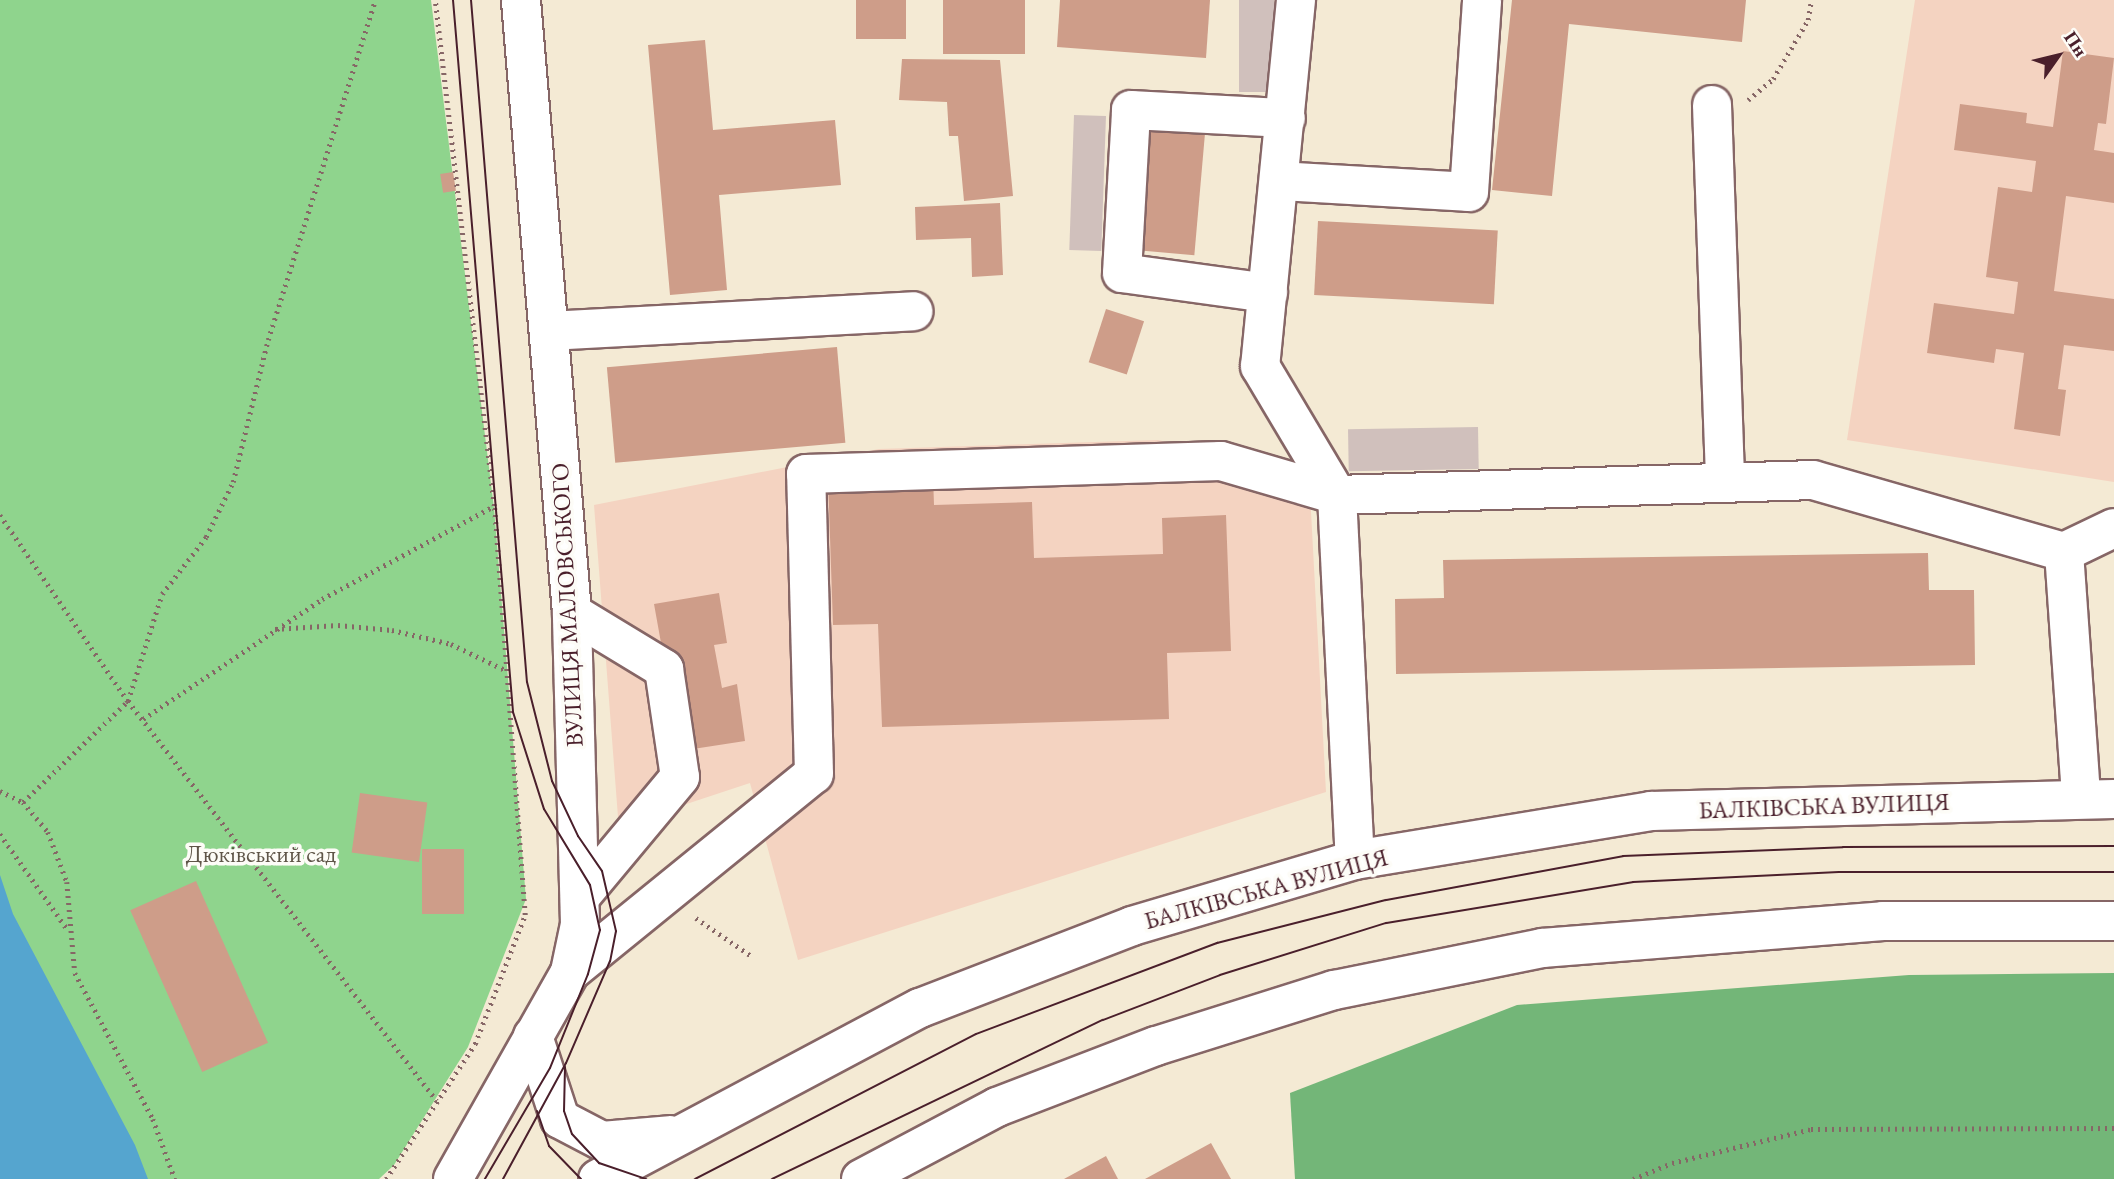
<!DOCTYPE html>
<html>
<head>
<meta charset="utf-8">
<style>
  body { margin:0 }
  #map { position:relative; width:2114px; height:1179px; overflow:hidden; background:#f4ead4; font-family:"EB Garamond",serif }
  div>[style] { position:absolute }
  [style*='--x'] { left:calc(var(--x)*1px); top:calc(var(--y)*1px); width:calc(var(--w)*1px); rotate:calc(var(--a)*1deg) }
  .built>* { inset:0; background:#f4d3c1 }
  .industrial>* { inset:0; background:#d0c0bc; transform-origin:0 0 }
  .green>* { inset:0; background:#8fd48d }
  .forest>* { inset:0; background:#73b678 }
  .water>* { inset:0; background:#55a5cf }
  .building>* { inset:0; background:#ce9d89; transform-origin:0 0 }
  .path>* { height:4.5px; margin-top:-2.25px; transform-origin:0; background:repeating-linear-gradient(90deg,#866666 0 2px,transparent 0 7px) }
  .roads { filter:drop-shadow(2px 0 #866666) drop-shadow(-2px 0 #866666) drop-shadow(0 2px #866666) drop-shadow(0 -2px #866666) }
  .minor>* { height:38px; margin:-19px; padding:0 19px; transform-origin:19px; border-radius:19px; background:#fff }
  .major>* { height:38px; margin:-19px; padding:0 19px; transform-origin:19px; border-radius:19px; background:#fff }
  .tram>* { height:2px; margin:-1px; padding:0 1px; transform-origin:1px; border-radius:1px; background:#4a1f2b }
  span { translate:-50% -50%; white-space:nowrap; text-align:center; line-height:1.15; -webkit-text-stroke:7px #fdfcf7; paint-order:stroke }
  .street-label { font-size:24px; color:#4a1f2b }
  .park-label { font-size:24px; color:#5f5548 }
  .north { position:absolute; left:2023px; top:21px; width:70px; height:70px; -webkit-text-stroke:5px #fdfcf7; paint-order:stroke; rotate:56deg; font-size:19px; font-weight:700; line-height:28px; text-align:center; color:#4a1f2b }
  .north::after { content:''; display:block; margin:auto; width:24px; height:32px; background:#4a1f2b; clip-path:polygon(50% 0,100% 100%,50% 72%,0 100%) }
</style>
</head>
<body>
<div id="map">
  <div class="built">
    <div style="clip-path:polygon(1915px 0,2114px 0,2114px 482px,1847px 440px)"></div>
    <div style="clip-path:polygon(1158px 440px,1309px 474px,1326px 792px,798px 960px,750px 783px,629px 823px,618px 817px,594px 505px,879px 449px)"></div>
  </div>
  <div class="industrial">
    <div style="left:1239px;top:0;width:35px;height:92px"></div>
    <div style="left:1074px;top:115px;width:32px;height:135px;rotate:2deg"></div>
    <div style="left:1478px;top:427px;width:42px;height:130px;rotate:89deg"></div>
  </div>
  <div class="green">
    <div style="clip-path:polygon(0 0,431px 0,494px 508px,526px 899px,468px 1047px,394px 1165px,379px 1179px,0 1179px)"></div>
  </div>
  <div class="forest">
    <div style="clip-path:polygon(2114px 973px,2114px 1179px,1295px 1179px,1290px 1093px,1517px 1005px,1909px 975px)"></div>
  </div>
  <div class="water">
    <div style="clip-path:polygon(0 875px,13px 914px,135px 1145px,148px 1179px,0 1179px)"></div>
  </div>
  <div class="building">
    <div style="left:856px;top:0;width:50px;height:39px"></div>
    <div style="left:943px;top:0;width:82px;height:54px"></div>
    <div style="clip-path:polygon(1060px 0,1210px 0,1206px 58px,1057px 47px)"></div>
    <div style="clip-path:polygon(1512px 0,1746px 0,1742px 42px,1569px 24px,1552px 196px,1492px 190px)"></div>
    <div style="clip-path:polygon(705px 40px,713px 130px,835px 120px,841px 185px,719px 195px,727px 290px,670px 295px,648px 45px)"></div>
    <div style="clip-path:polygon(2063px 51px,2114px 58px,2106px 124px,2098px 123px,2094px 150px,2114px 153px,2114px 203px,2066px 196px,2054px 291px,2114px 299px,2114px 351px,2064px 345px,2058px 389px,2066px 390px,2060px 436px,2014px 429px,2024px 353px,1996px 349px,1994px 363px,1927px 353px,1934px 303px,2014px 314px,2018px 282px,1986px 277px,1998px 187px,2032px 192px,2036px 161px,1954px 150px,1960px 104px,2027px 113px,2026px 123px,2053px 127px)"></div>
    <div style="clip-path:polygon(902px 59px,1000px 60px,1013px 196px,964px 201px,958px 136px,949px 136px,947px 102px,899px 100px)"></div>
    <div style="left:1141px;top:119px;width:65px;height:131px;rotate:5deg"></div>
    <div style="left:453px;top:172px;width:19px;height:13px;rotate:81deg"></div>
    <div style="clip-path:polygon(1000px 203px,1003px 275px,972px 277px,971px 238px,916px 240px,915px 207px)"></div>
    <div style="left:1318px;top:221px;width:180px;height:74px;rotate:3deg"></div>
    <div style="left:1106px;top:309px;width:40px;height:56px;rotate:18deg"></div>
    <div style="left:837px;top:347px;width:96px;height:231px;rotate:85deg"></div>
    <div style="clip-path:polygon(933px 475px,934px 505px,1032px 502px,1034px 558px,1163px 554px,1162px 518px,1226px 515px,1231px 651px,1167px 653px,1169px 719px,882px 727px,878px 624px,833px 625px,828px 478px)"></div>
    <div style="clip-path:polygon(1928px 553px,1929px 590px,1974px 590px,1975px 665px,1396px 674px,1395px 599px,1444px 598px,1443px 560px)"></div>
    <div style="clip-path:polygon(719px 593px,727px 643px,714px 645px,722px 688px,737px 684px,745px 741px,667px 753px,663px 654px,654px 604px)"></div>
    <div style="left:360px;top:793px;width:68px;height:60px;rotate:8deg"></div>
    <div style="left:422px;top:849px;width:42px;height:65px"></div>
    <div style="left:196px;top:881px;width:177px;height:72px;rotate:66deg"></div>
    <div style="clip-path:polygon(1211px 1143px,1231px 1179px,1145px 1179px)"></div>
    <div style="clip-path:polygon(1106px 1156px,1118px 1179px,1064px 1179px)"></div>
  </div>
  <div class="path">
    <div style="--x:1748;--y:100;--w:33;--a:-40"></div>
    <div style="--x:1773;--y:79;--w:69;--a:-59.3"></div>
    <div style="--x:1808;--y:20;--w:20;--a:-81"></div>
    <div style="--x:0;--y:515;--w:226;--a:55.5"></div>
    <div style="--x:128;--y:701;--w:505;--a:52.31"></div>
    <div style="--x:275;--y:629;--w:63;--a:-3.6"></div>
    <div style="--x:338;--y:625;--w:54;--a:5.3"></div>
    <div style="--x:392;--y:630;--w:61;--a:13.3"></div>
    <div style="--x:451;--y:644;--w:60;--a:25.7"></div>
    <div style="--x:143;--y:719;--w:216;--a:-33.8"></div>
    <div style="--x:322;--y:599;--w:196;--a:-28.4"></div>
    <div style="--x:0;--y:791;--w:25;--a:26"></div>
    <div style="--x:23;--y:802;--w:39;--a:50"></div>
    <div style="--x:48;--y:832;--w:53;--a:69.2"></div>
    <div style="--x:67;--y:882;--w:91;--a:85"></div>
    <div style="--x:75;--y:973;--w:166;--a:61.9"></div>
    <div style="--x:153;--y:1119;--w:64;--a:69.9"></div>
    <div style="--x:23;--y:802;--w:146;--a:-43.9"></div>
    <div style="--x:128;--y:701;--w:112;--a:-72.4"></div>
    <div style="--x:162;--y:594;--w:72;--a:-52.3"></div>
    <div style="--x:206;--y:537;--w:61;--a:-63.9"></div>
    <div style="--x:233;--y:482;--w:146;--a:-76.2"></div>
    <div style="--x:268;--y:340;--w:356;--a:-72.5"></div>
    <div style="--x:0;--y:834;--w:118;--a:54.7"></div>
    <div style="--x:696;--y:918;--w:69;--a:34.4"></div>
    <div style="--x:386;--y:1179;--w:162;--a:-56.6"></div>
    <div style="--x:475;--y:1044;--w:138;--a:-68.8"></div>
    <div style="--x:525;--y:915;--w:410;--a:-94.3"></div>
    <div style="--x:494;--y:506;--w:509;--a:-96.65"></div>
    <div style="--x:1633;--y:1179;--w:42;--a:-22.3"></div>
    <div style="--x:1672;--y:1163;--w:143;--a:-13.7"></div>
    <div style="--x:1811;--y:1129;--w:303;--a:-0.2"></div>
  </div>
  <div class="roads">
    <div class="minor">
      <div style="--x:1296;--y:0;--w:368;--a:95.6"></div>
      <div style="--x:1260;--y:366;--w:150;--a:59.2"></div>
      <div style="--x:1337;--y:495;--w:365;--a:87.2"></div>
      <div style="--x:1712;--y:105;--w:377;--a:88"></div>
      <div style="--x:1279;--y:181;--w:190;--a:3.3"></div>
      <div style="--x:1469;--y:192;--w:192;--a:-86.1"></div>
      <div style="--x:1268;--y:293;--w:147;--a:-172.2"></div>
      <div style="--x:1122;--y:273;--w:163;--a:-86.8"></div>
      <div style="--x:1131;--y:110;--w:155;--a:3"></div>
      <div style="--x:549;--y:331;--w:365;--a:-3.1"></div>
      <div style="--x:2064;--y:552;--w:247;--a:86"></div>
      <div style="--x:572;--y:613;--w:108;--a:31.3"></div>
      <div style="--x:664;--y:669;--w:109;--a:81.6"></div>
      <div style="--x:680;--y:777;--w:155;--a:129.8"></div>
      <div style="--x:570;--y:972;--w:314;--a:-39.1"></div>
      <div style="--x:814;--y:774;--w:300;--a:-91.5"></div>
      <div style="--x:806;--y:474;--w:415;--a:-1.8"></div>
      <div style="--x:1221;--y:461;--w:121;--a:16.3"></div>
      <div style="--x:1337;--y:495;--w:476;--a:-1.8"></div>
      <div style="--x:1813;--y:480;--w:261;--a:16"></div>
      <div style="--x:2064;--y:552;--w:55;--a:-25.6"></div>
      <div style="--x:453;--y:1179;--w:238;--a:-60.5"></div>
      <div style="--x:570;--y:972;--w:49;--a:-78.2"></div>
      <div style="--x:580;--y:924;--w:311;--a:-91.5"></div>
      <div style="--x:572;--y:613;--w:615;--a:-94.76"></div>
    </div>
    <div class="major">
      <div style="--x:533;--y:1036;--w:87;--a:72"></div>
      <div style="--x:560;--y:1119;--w:47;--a:27.6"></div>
      <div style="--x:602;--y:1141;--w:68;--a:-5"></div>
      <div style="--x:598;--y:1179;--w:365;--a:-28"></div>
      <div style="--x:920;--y:1008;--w:227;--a:-21.1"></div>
      <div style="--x:1132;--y:926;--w:233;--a:-16.5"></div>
      <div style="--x:1355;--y:860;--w:300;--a:-9.4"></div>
      <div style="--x:1651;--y:811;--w:463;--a:-1.5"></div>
      <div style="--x:861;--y:1179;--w:154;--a:-27.9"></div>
      <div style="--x:997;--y:1107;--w:170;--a:-21"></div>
      <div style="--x:1156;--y:1046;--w:187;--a:-17.5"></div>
      <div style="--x:1334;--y:990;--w:212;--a:-11.4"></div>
      <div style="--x:1542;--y:948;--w:342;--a:-4.5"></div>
      <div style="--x:1883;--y:921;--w:231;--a:0"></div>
    </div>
  </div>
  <div class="tram">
    <div style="--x:453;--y:0;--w:715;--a:85.18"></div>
    <div style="--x:513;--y:712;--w:102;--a:72.3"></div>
    <div style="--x:544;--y:809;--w:89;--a:58.8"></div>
    <div style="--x:590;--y:885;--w:46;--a:77.5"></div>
    <div style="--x:600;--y:930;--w:46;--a:105.3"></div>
    <div style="--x:588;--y:974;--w:101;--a:112"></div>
    <div style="--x:550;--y:1068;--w:129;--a:120.4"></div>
    <div style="--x:471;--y:0;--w:684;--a:85.31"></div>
    <div style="--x:527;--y:682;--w:102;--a:75.8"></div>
    <div style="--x:552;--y:781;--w:61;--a:64.7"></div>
    <div style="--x:578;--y:836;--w:42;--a:55.6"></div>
    <div style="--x:602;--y:871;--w:62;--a:76.9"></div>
    <div style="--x:616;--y:931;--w:31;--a:101"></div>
    <div style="--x:610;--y:961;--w:111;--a:113.3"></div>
    <div style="--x:566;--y:1063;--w:132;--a:118.5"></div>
    <div style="--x:565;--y:1067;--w:44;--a:91.3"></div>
    <div style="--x:564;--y:1111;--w:24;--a:71"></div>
    <div style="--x:572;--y:1134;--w:40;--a:47"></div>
    <div style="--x:599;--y:1163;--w:50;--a:18.8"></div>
    <div style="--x:537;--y:1111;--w:37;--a:71"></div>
    <div style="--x:549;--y:1146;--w:46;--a:45.9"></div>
    <div style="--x:695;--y:1179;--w:316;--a:-27.3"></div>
    <div style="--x:976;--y:1034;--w:258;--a:-20.7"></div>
    <div style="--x:1217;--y:943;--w:174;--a:-14.3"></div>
    <div style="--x:1386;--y:900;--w:241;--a:-10.5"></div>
    <div style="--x:1623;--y:856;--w:220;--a:-2.3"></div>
    <div style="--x:1843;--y:847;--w:271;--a:-0.2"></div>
    <div style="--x:772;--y:1179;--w:367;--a:-25.7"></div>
    <div style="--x:1103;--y:1020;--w:125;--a:-21"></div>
    <div style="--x:1220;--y:975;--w:174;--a:-17.4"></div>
    <div style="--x:1386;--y:923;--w:250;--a:-9.4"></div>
    <div style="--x:1633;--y:882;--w:206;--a:-2.8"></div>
    <div style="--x:1839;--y:872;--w:275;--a:0"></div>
  </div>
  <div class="street-label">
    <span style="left:567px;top:605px;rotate:-93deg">ВУЛИЦЯ МАЛОВСЬКОГО</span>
    <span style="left:1824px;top:806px;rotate:-2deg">БАЛКІВСЬКА ВУЛИЦЯ</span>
    <span style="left:1266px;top:889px;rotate:-15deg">БАЛКІВСЬКА ВУЛИЦЯ</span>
  </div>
  <div class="park-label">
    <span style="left:261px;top:854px">Дюківський сад</span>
  </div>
  <div class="north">Пн</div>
</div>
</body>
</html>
